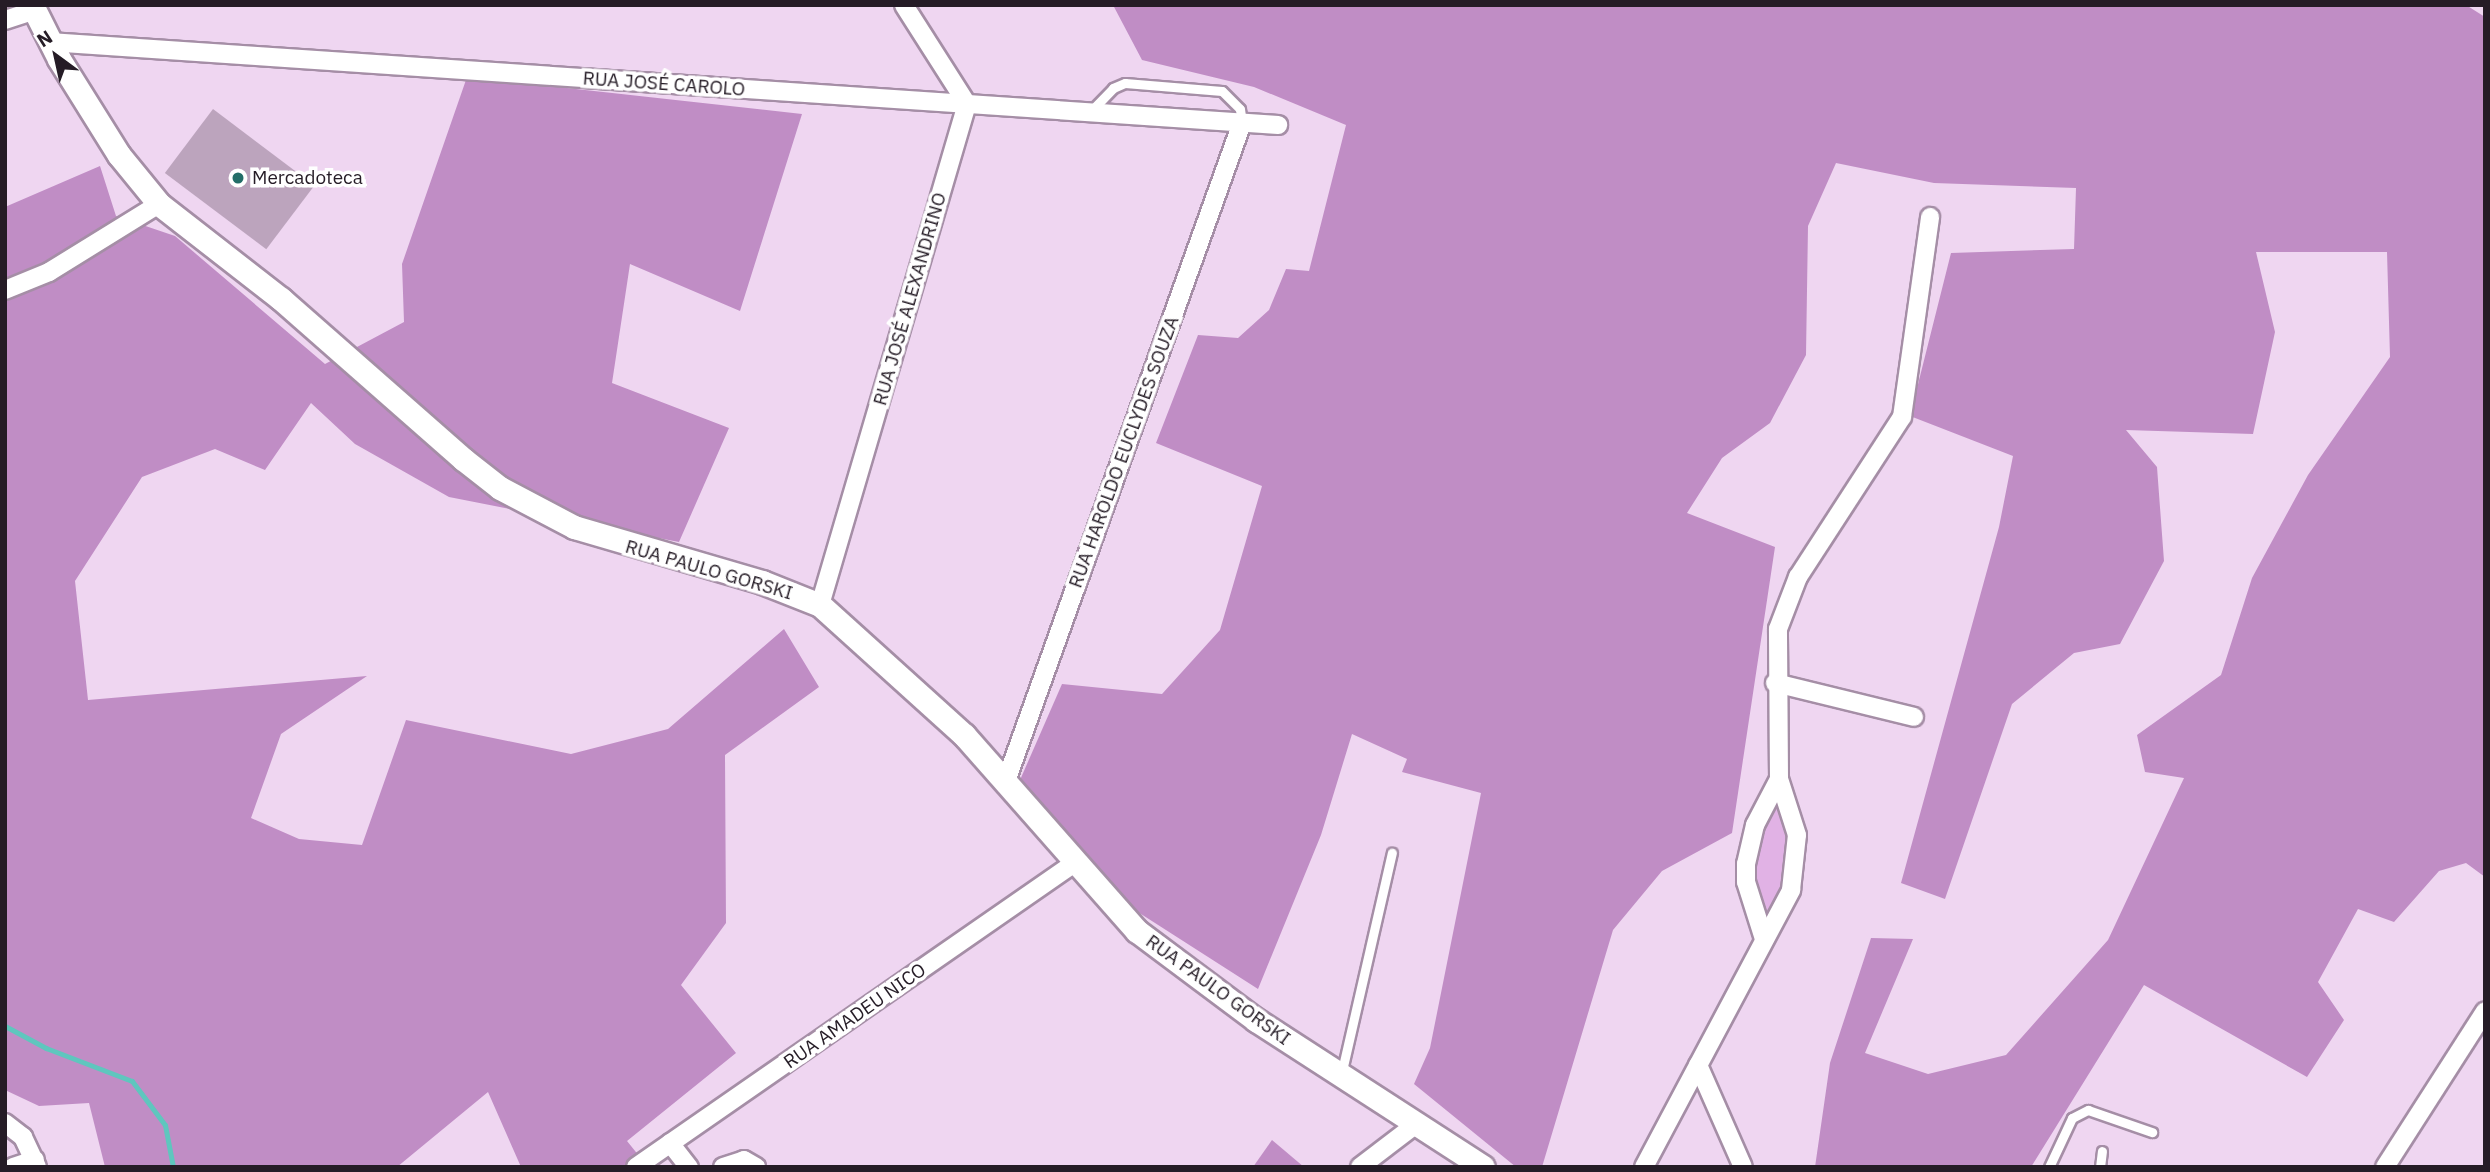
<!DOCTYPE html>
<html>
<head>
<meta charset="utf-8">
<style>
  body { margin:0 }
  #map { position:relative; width:2490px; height:1172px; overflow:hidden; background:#efd6f1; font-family:"IBM Plex Sans",sans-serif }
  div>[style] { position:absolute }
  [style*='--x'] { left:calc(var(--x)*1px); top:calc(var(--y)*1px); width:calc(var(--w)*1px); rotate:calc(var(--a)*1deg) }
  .green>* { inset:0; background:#e1b2e5 }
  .forest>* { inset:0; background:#c08dc5 }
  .stream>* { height:5px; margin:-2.5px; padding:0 2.5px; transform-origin:2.5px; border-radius:2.5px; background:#5fc6be }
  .building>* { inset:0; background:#bca4bd; transform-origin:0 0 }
  .roads { filter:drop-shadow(2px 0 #a58ea6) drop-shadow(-2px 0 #a58ea6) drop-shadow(0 2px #a58ea6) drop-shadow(0 -2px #a58ea6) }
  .service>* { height:9px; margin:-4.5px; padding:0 4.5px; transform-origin:4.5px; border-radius:4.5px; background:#fff }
  .minor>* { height:18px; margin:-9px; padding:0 9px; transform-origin:9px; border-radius:9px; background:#fff }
  .tertiary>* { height:23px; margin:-11.5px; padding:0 11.5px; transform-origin:11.5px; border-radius:11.5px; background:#fff }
  .dots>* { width:19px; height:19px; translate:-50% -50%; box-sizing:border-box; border:4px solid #fff; border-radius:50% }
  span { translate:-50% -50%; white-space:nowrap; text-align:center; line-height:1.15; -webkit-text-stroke:7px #fff; paint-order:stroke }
  .street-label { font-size:19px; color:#251c26 }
  .poi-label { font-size:19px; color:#251c26 }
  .left { translate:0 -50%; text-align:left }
  .frame { position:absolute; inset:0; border:7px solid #251c26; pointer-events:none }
  .north { position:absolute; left:21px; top:21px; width:70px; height:70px; -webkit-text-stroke:5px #fff; paint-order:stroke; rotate:327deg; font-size:19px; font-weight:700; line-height:28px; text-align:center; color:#251c26 }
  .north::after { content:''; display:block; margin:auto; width:24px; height:32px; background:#251c26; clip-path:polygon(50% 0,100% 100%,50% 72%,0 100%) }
</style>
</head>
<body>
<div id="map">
  <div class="green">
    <div style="clip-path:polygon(1778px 797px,1790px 843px,1784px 885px,1768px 920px,1758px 901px,1753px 861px,1758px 838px)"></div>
  </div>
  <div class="forest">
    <div style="clip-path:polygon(1113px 5px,2466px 5px,2485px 17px,2485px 877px,2466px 863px,2439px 871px,2394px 922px,2358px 909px,2318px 982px,2344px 1020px,2307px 1077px,2144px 985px,2031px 1167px,1815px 1167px,1830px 1063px,1871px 938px,1913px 939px,1865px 1053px,1928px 1074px,2006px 1055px,2108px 940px,2184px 778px,2145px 772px,2137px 735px,2221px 675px,2252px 578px,2308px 475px,2390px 357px,2387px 252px,2256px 252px,2275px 332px,2253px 434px,2126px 430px,2157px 467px,2164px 561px,2120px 644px,2074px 653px,2012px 704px,1945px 899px,1901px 883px,1999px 527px,2013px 456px,1910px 416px,1951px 253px,2074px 249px,2076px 188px,1934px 183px,1836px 163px,1808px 226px,1806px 355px,1770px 423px,1722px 458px,1687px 513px,1775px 547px,1732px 833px,1662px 871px,1613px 930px,1542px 1167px,1516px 1167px,1414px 1084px,1430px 1048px,1481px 793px,1402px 772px,1407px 759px,1352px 734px,1321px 835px,1258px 989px,1116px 898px,1020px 780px,1062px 684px,1162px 694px,1220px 630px,1262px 486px,1156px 443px,1198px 335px,1238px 338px,1269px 310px,1286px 269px,1309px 271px,1346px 125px,1254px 87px,1142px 60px)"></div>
    <div style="clip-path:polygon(467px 77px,802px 114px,740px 311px,630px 264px,612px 383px,729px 428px,679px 542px,449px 497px,355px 444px,311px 403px,265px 470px,215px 449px,142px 477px,75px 581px,88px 700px,367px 676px,281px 734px,251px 818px,299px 839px,362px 845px,406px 720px,571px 754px,668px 729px,784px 629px,819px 687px,725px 755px,726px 923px,681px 985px,736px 1053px,627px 1141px,648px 1167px,521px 1167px,488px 1092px,397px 1167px,105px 1167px,89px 1103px,39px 1106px,5px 1090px,5px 207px,100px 166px,116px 216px,175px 236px,325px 364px,404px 322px,402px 264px)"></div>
    <div style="clip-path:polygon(1272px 1140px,1304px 1167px,1253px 1167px)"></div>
  </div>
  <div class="stream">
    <div style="--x:5;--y:1026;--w:47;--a:28.2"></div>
    <div style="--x:46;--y:1048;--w:92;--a:21"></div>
    <div style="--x:132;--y:1081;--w:55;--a:53.1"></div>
    <div style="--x:165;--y:1125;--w:43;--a:79.2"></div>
  </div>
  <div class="building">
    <div style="left:213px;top:109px;width:127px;height:80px;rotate:37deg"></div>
  </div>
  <div class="roads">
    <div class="service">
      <div style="--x:1090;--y:112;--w:33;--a:-46"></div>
      <div style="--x:1113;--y:88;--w:13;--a:-23"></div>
      <div style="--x:1125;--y:83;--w:97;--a:4.7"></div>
      <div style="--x:1222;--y:91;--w:25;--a:45"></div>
      <div style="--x:1240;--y:109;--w:14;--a:82"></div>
      <div style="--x:1341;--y:1075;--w:228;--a:-77.1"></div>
      <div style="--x:2049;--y:1167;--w:54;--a:-64.9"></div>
      <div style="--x:2072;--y:1118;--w:18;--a:-27"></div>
      <div style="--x:2088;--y:1110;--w:68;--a:19"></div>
      <div style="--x:2100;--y:1167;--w:16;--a:-83"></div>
    </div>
    <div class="minor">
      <div style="--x:5;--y:20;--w:29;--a:-18"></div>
      <div style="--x:49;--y:42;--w:1232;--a:3.86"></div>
      <div style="--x:5;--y:290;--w:48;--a:-22.2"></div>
      <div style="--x:49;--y:272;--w:129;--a:-31.7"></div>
      <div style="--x:820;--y:605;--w:522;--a:-73.65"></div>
      <div style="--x:967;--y:104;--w:117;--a:-122.5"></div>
      <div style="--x:1775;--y:683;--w:143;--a:13.7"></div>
      <div style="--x:1006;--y:781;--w:699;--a:-70.27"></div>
      <div style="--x:1764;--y:939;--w:60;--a:-107.5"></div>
      <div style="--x:1746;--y:882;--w:18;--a:-90"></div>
      <div style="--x:1746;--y:864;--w:40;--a:-77"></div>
      <div style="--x:1755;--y:825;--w:52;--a:-62.4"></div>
      <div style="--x:1698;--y:1065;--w:111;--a:66.2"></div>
      <div style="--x:5;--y:1123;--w:23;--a:38"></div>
      <div style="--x:23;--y:1137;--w:33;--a:65"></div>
      <div style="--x:670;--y:1143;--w:31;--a:52"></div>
      <div style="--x:13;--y:1167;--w:23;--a:-18"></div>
      <div style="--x:636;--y:1167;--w:532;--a:-34.74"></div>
      <div style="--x:723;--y:1167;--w:22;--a:-18"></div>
      <div style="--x:744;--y:1160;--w:14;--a:30"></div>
      <div style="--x:1360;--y:1167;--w:69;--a:-37.4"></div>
      <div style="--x:1644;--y:1167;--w:314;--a:-62"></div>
      <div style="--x:1791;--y:890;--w:55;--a:-83.8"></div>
      <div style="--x:1797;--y:835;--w:59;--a:-107.8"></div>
      <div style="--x:1779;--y:779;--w:150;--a:-90.4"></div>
      <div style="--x:1778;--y:629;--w:56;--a:-69"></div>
      <div style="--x:1798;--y:577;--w:191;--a:-57"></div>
      <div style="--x:1902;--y:417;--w:202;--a:-82"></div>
      <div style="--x:2385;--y:1167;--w:185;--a:-57.3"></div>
    </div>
    <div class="tertiary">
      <div style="--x:32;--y:5;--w:60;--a:63.4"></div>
      <div style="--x:59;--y:59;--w:113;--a:58"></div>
      <div style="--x:119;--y:155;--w:63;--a:50.8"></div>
      <div style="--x:159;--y:204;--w:155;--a:37.9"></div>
      <div style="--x:281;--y:299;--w:242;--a:41.3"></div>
      <div style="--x:463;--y:459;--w:47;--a:38.1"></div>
      <div style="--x:500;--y:488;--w:84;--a:27.8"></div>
      <div style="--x:574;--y:527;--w:196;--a:16.3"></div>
      <div style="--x:762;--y:582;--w:62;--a:21.6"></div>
      <div style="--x:820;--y:605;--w:194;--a:42.1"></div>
      <div style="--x:964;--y:735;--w:261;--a:48.6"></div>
      <div style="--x:1137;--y:931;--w:149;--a:36.8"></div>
      <div style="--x:1256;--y:1020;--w:270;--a:32.9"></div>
    </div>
  </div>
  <div class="dots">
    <div style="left:238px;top:178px;background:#236d68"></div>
  </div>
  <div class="street-label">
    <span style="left:664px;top:84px;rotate:4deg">RUA JOSÉ CAROLO</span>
    <span style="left:910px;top:299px;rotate:-74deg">RUA JOSÉ ALEXANDRINO</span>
    <span style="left:1124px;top:452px;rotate:-70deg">RUA HAROLDO EUCLYDES SOUZA</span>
    <span style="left:709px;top:570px;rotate:16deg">RUA PAULO GORSKI</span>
    <span style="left:1218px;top:990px;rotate:36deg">RUA PAULO GORSKI</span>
    <span style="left:855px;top:1016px;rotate:-35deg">RUA AMADEU NICO</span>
  </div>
  <div class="poi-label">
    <span class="left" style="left:252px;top:178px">Mercadoteca</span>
  </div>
  <div class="frame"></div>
  <div class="north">N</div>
</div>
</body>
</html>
